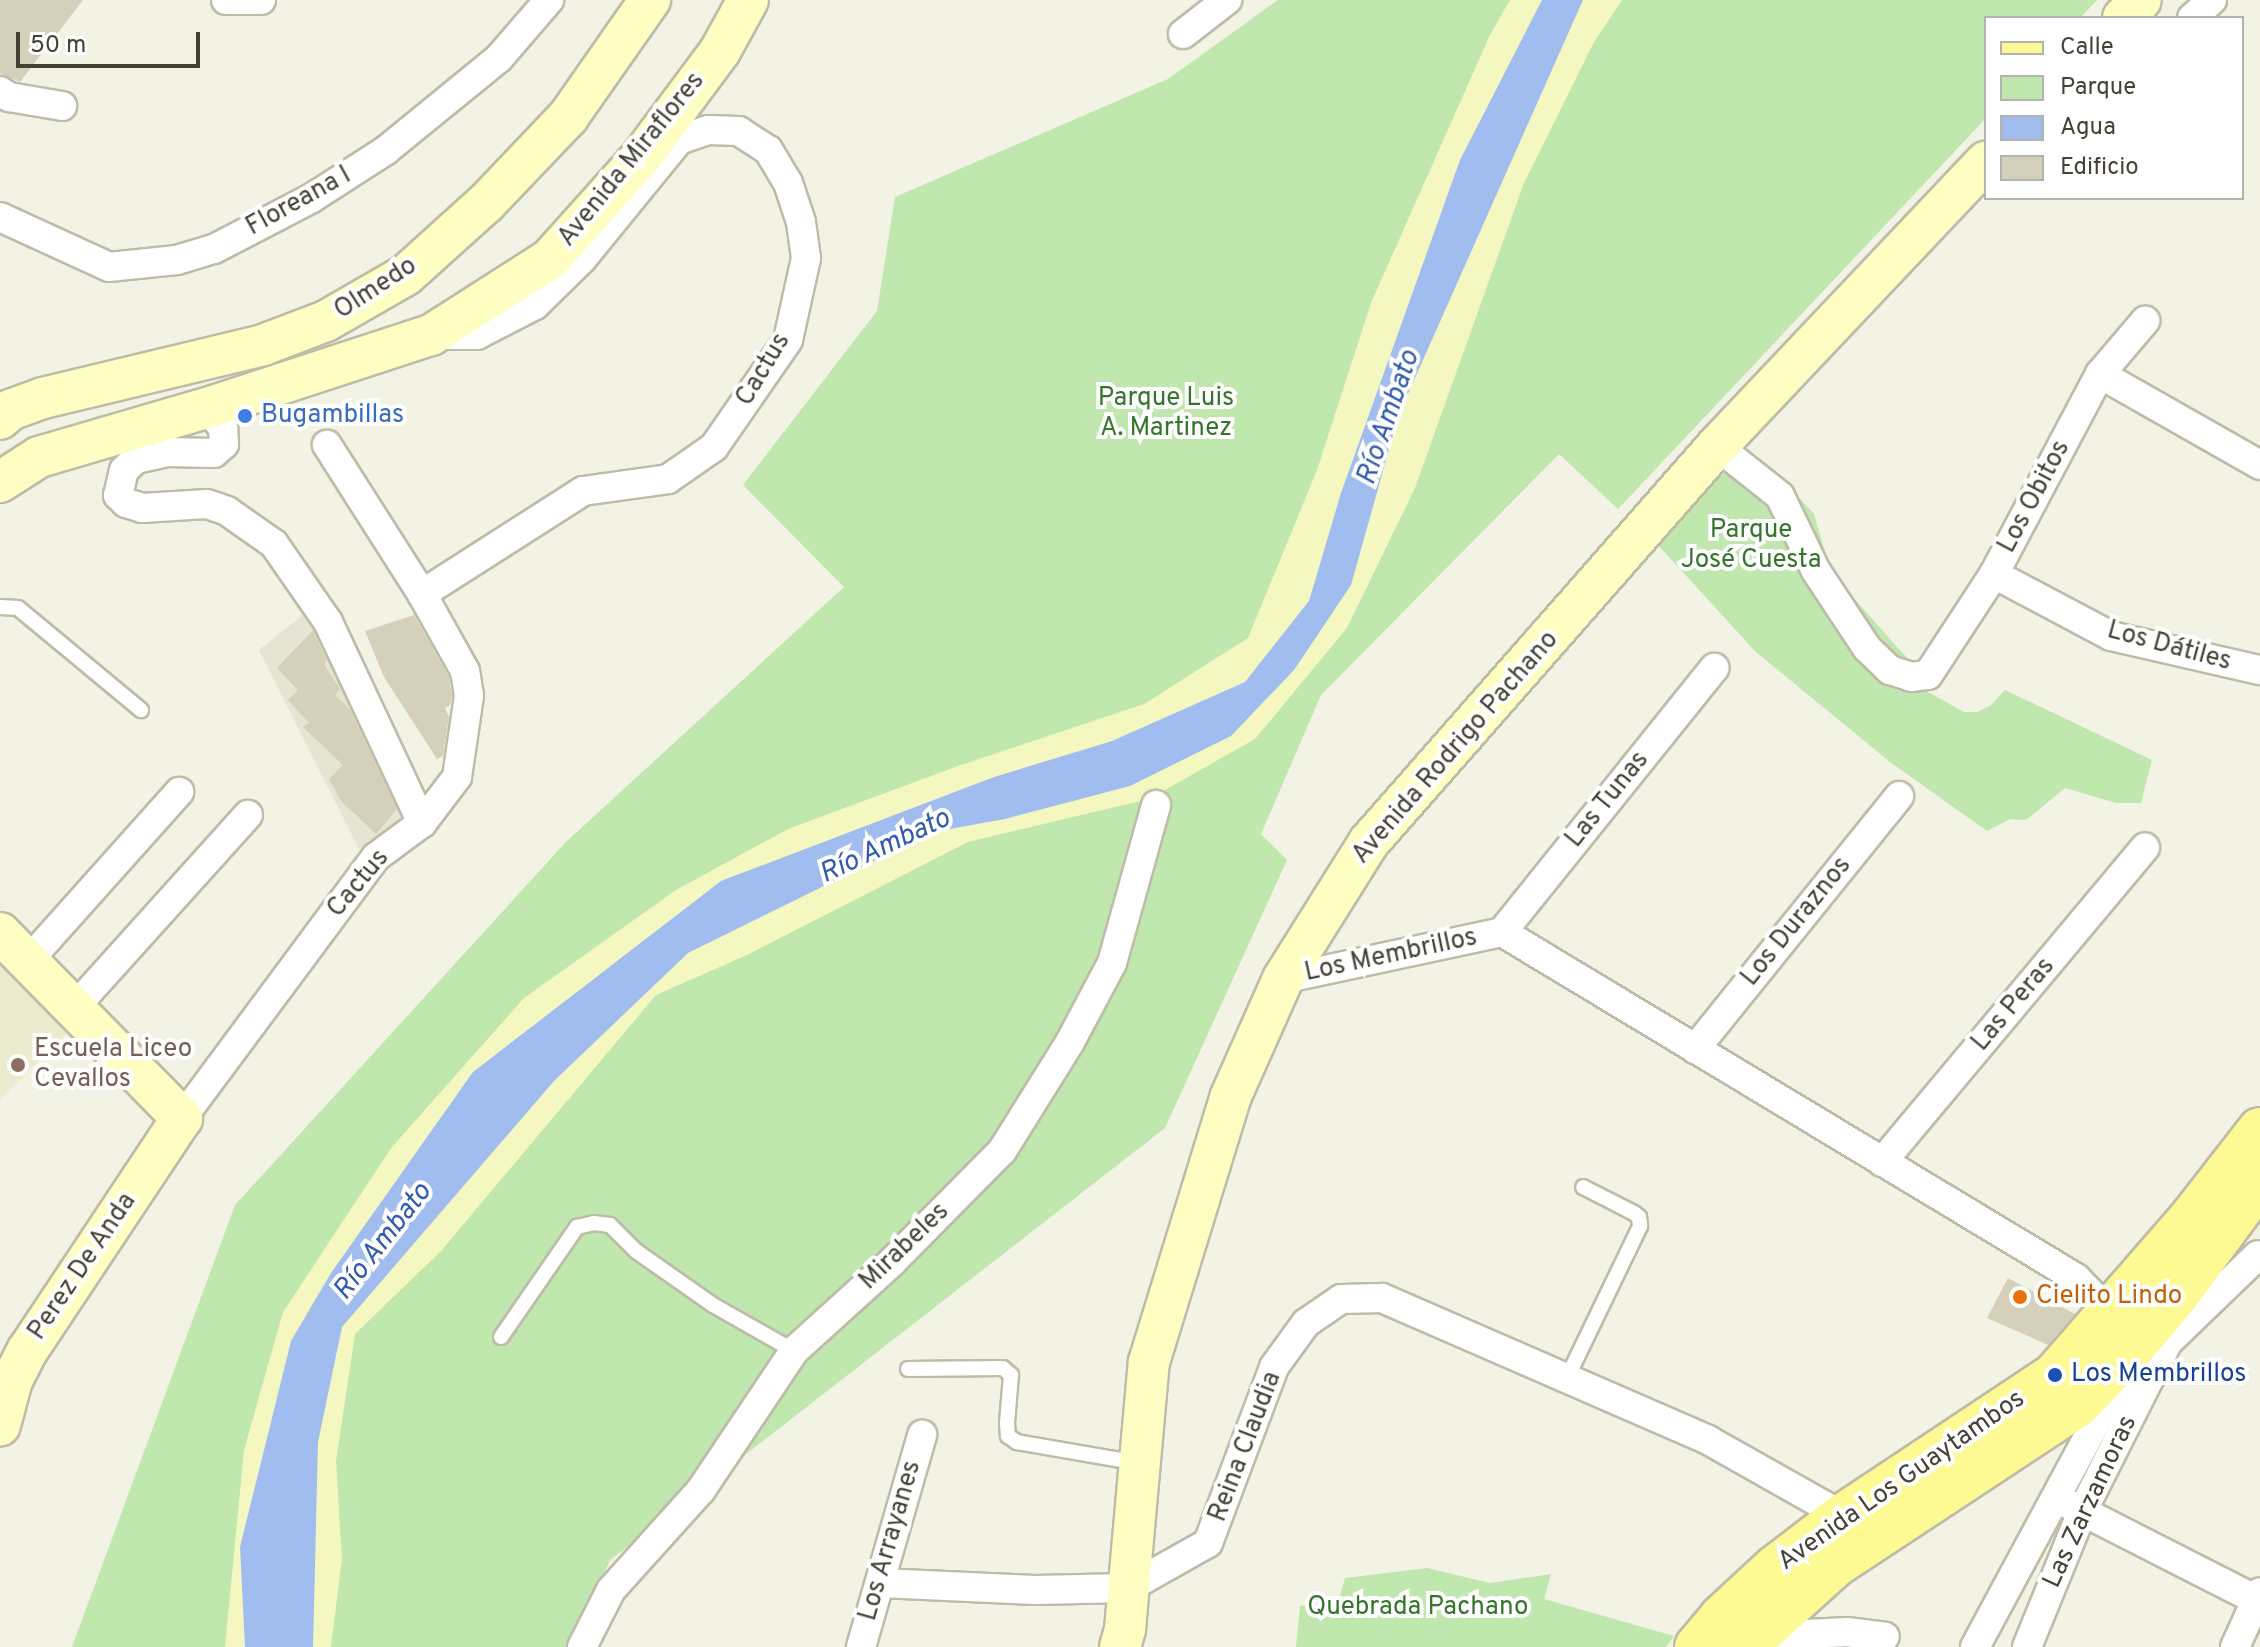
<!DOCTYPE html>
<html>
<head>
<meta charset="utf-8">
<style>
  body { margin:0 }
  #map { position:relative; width:2260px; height:1647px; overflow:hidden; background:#f2f2e5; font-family:Overpass,sans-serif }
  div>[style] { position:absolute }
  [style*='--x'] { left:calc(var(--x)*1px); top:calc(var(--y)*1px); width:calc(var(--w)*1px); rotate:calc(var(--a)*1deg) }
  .residential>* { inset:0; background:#e6e5d3 }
  .education>* { inset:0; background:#eceacf }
  .green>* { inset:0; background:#bfe7ae }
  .sand>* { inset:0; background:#f5f7c0 }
  .water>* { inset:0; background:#a1bcef }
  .building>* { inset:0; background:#d4d0ba }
  .roads { filter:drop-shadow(2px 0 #bebca8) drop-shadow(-2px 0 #bebca8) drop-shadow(0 2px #bebca8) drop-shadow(0 -2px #bebca8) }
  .service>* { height:14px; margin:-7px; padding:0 7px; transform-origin:7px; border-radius:7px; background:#fff }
  .minor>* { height:28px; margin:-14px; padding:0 14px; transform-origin:14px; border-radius:14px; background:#fff }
  .secondary>* { height:40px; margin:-20px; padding:0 20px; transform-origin:20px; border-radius:20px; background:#fefec3 }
  .primary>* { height:44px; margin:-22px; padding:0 22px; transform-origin:22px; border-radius:22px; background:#fdf993 }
  .dots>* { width:22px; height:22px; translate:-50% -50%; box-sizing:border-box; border:4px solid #fff; border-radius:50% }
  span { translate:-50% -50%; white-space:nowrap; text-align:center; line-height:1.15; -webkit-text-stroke:8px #fff; paint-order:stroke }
  .street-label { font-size:26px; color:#454235 }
  .park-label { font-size:26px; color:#337629 }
  .shop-label { font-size:26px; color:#366cbe }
  .left { translate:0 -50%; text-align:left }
  .education-label { font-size:26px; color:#785e54 }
  .food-label { font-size:26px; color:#c56008 }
  .transit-label { font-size:26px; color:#164399 }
  .water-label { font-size:28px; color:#2f5aaf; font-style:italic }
  .legend { position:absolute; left:1984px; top:16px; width:260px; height:184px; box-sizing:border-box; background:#fff; border:2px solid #b5b3ae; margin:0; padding:10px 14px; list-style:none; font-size:24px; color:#454235 }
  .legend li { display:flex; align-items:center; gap:16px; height:40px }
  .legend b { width:40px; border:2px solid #b5b3ae }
  .scale { position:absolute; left:16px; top:32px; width:184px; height:36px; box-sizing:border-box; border:4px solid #454235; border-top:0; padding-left:10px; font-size:24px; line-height:28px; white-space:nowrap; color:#454235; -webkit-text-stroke:6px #fff; paint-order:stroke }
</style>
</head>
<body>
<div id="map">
  <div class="residential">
    <div style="clip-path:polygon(313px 607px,412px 812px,359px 849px,259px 650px)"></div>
  </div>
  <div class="education">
    <div style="clip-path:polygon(0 959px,71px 1029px,0 1100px)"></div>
  </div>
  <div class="green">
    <div style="clip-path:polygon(1278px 0,2097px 0,2080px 18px,1986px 18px,1986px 118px,1618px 509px,1559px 454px,1321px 695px,1261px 834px,1287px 860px,1165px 1128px,610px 1560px,571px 1647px,72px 1647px,235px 1205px,566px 842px,844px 587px,743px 485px,877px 311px,895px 197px,1168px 79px)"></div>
    <div style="clip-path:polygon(1747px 449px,1783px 480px,1814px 514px,1831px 573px,1917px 669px,1921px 685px,1928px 692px,1964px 712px,1977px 712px,1990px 706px,2005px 690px,2152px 760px,2141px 803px,2116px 803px,2065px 788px,2026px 820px,2010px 819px,1987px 831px,1890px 762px,1756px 652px,1657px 544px)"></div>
    <div style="clip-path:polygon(1427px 1568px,1490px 1583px,1551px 1574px,1544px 1599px,1674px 1636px,1666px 1647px,1296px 1647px,1300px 1606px,1338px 1603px,1345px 1578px)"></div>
  </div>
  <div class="sand">
    <div style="clip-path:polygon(1510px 0,1622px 0,1594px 42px,1524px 183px,1415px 488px,1347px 628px,1255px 739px,1149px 799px,968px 842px,747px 955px,656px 995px,441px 1251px,355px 1334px,336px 1461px,342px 1559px,331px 1647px,225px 1647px,244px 1450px,283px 1312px,392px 1147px,524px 998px,676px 890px,788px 829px,958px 766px,1144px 704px,1248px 638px,1317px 470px,1371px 303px,1490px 35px)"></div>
  </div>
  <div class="water">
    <div style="clip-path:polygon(1542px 0,1583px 0,1399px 414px,1351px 585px,1294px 670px,1231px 736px,1130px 786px,1005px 819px,933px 832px,688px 953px,554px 1081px,342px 1327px,318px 1442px,313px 1647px,245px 1647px,240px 1547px,291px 1341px,331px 1273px,473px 1072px,721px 881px,994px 777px,1112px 741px,1245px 682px,1309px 601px,1341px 493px,1460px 160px)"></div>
  </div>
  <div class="building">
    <div style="clip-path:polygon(0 0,83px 0,20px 82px,0 74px)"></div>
    <div style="clip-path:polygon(414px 615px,449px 677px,452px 696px,450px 705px,445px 708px,449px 717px,443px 756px,437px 759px,384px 677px,365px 631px)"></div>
    <div style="clip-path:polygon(313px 630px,327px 661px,324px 664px,340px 689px,335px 695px,349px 708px,397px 809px,376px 834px,341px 801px,329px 779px,343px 765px,303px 727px,309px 723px,288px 700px,298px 690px,277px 668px)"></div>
    <div style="clip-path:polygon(2008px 1278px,2075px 1314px,2048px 1345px,1987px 1318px)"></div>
  </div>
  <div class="roads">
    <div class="service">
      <div style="--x:0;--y:607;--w:18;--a:3"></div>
      <div style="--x:18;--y:608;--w:160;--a:39.7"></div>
      <div style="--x:501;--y:1337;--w:134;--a:-55.4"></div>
      <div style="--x:577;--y:1227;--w:17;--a:-13"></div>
      <div style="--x:594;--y:1223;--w:16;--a:7"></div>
      <div style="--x:610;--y:1225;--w:37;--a:45"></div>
      <div style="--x:636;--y:1251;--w:94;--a:35"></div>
      <div style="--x:713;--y:1305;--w:93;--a:29.6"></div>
      <div style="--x:908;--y:1369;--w:95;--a:-0.6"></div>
      <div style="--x:1003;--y:1368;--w:11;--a:41"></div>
      <div style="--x:1011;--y:1375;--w:48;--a:94.8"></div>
      <div style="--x:1007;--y:1423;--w:13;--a:86"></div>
      <div style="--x:1008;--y:1436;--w:11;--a:34"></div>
      <div style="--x:1017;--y:1442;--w:124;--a:9.8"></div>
      <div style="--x:1567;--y:1378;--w:169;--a:-64.3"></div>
      <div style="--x:1640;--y:1226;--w:9;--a:-96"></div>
      <div style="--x:1639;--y:1217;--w:6;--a:-141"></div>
      <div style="--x:1634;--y:1213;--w:57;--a:-153"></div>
    </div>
    <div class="minor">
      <div style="--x:226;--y:0;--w:35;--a:0"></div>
      <div style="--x:2192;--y:18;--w:27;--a:-42"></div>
      <div style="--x:1183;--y:34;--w:56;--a:-37.7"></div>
      <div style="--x:0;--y:91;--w:11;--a:34"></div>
      <div style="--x:9;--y:97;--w:54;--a:9.6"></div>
      <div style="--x:0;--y:217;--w:120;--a:24.6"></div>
      <div style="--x:109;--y:267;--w:68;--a:-5.9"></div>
      <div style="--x:177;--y:260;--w:39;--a:-17"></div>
      <div style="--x:214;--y:249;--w:110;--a:-27.5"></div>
      <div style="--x:312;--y:198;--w:87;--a:-32.8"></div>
      <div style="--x:385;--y:151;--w:147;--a:-39.2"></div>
      <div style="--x:499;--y:58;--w:77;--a:-49.2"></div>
      <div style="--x:2100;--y:374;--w:184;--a:29.6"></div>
      <div style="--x:207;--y:408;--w:26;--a:51"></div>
      <div style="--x:223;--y:428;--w:16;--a:86"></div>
      <div style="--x:224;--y:444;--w:13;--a:138"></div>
      <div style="--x:214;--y:453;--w:47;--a:-178.8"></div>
      <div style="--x:167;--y:452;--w:32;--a:167"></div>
      <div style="--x:136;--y:459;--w:16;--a:137"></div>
      <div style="--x:124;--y:470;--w:26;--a:103"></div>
      <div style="--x:118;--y:495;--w:11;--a:45"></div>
      <div style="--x:126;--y:503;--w:17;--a:17"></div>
      <div style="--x:142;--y:508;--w:65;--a:-3.5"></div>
      <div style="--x:207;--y:504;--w:21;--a:19"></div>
      <div style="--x:227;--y:511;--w:57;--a:35.1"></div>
      <div style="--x:274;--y:544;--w:95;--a:55.3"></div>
      <div style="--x:328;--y:622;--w:222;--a:64.9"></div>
      <div style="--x:1717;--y:446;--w:80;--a:38.4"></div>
      <div style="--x:1780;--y:496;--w:83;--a:64.4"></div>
      <div style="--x:1816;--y:571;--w:92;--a:56.5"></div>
      <div style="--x:1867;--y:648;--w:32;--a:44"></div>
      <div style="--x:1890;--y:670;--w:22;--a:18"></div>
      <div style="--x:1911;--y:677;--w:17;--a:-7"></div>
      <div style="--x:1928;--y:675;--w:121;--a:-56.8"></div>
      <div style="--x:1994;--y:574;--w:226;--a:-62.1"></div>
      <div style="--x:2100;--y:374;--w:70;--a:-49.7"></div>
      <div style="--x:1994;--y:574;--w:132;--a:27.9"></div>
      <div style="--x:2111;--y:636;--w:153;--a:12.9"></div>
      <div style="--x:422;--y:594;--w:191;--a:-32.6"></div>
      <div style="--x:583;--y:491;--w:86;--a:-8"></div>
      <div style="--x:668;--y:479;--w:56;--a:-34.8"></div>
      <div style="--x:714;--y:447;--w:130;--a:-55.3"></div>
      <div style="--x:788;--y:340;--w:84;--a:-77.6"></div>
      <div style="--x:806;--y:258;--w:36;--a:-98"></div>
      <div style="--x:801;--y:222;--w:41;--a:-108.4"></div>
      <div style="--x:788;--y:183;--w:39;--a:-121"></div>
      <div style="--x:768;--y:150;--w:35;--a:-147"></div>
      <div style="--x:739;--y:131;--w:31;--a:-178"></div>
      <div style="--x:708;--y:130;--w:31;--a:161"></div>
      <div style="--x:679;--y:140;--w:154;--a:129.2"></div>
      <div style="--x:582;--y:259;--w:66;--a:135.6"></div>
      <div style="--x:535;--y:305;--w:65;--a:152.7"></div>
      <div style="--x:477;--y:335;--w:46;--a:180"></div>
      <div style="--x:1502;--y:932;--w:339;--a:-51.2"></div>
      <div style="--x:28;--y:961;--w:227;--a:-48.2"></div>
      <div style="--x:1283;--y:979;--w:224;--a:-12.1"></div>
      <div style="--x:1502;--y:932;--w:670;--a:31.08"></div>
      <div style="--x:2076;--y:1278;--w:47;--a:45.9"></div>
      <div style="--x:2109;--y:1312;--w:17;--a:59"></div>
      <div style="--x:74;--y:1008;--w:260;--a:-48"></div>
      <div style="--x:1695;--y:1049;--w:325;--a:-51.1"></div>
      <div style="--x:182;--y:1118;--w:325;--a:-53.4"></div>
      <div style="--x:376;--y:857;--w:57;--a:-36.5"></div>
      <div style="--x:422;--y:823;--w:58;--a:-52.7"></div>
      <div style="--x:457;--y:777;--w:82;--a:-81.6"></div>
      <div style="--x:469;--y:696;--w:25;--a:-99"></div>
      <div style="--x:465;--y:671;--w:88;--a:-119.2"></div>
      <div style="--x:422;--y:594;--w:177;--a:-122.5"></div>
      <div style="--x:1882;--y:1162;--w:410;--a:-50.1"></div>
      <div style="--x:2068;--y:1504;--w:216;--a:27"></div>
      <div style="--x:880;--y:1583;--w:155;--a:2.6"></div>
      <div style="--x:1035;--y:1590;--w:93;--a:-1.2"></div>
      <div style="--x:1128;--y:1588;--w:92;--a:-29.4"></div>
      <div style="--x:1208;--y:1543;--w:188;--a:-69.4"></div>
      <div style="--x:1274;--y:1367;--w:54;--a:-54"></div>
      <div style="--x:1306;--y:1323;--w:42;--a:-34.4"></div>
      <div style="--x:1341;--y:1299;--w:41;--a:-1.4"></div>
      <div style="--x:1382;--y:1298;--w:356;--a:23.5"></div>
      <div style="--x:1708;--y:1440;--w:155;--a:29.4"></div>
      <div style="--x:582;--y:1647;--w:64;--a:-63"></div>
      <div style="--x:611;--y:1590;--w:135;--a:-48"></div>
      <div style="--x:701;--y:1490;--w:167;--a:-56.2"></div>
      <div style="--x:794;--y:1351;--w:131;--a:-42.2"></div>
      <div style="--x:891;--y:1263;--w:158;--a:-45.3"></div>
      <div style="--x:1002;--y:1151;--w:128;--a:-58"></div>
      <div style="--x:1070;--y:1042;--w:89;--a:-62"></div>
      <div style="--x:1112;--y:963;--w:164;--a:-74.4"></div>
      <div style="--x:861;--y:1647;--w:221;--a:-73.9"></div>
      <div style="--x:1760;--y:1647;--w:20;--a:-27"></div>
      <div style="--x:1778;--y:1638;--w:29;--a:-8"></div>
      <div style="--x:1807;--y:1634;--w:40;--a:-2.9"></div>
      <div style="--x:1847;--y:1632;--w:38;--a:7"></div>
      <div style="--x:1975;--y:1647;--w:312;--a:-61.7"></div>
      <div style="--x:2027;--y:1647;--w:146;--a:-67.8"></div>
      <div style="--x:2082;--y:1512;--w:191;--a:-63.2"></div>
      <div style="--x:2168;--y:1342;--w:125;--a:-44"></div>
      <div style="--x:2235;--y:1647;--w:60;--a:-65.6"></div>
    </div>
    <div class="secondary">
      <div style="--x:2123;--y:18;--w:25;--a:-45"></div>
      <div style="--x:0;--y:419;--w:13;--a:-42"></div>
      <div style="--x:10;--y:410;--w:35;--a:-20"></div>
      <div style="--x:43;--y:398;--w:226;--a:-13.5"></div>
      <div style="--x:263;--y:345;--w:67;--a:-20.9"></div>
      <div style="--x:326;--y:321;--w:92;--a:-29.9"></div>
      <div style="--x:406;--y:275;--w:108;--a:-42"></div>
      <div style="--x:486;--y:203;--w:119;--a:-46.4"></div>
      <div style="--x:568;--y:117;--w:143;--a:-55"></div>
      <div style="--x:0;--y:482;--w:46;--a:-32.7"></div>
      <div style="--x:39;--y:457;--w:175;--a:-16.3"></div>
      <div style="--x:207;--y:408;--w:236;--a:-18.1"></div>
      <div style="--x:431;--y:335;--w:141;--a:-32.6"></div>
      <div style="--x:550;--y:259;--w:138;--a:-48.2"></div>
      <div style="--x:642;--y:156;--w:131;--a:-53.4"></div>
      <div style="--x:720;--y:51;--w:58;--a:-61.2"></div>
      <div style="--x:0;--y:933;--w:260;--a:45.5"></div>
      <div style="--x:182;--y:1118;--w:280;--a:123.6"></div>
      <div style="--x:27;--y:1351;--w:33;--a:117"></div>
      <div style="--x:12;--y:1380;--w:47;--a:104.9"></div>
      <div style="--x:1120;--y:1647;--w:19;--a:-74"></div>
      <div style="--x:1125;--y:1629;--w:268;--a:-84.9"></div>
      <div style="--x:1149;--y:1362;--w:276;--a:-72.9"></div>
      <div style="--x:1230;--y:1098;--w:130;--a:-66"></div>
      <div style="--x:1283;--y:979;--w:162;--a:-57.9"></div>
      <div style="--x:1369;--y:842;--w:527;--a:-48.69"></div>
      <div style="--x:1717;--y:446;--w:391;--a:-46.6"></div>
    </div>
    <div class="primary">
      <div style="--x:1697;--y:1647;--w:38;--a:-50"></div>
      <div style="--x:1721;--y:1618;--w:74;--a:-42.8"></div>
      <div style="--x:1775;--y:1568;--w:86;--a:-37.4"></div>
      <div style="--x:1843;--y:1516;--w:255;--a:-33.6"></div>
      <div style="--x:2055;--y:1375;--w:211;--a:-49"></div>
      <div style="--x:2193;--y:1216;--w:109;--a:-52.1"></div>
      <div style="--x:1744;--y:1647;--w:124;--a:-42.1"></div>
      <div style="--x:1836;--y:1564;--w:287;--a:-33.4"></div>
      <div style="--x:2076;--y:1406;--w:79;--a:-46"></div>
      <div style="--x:2131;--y:1349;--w:72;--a:-50.1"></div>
      <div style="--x:2177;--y:1294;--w:139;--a:-53.5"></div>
    </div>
  </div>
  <div class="dots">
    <div style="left:245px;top:416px;background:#3f7fe0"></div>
    <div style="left:18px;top:1065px;background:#8d6e63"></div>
    <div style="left:2020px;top:1297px;background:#e8710a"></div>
    <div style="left:2055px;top:1375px;background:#1a4fb4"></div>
  </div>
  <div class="street-label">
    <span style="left:632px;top:160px;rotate:-51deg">Avenida Miraflores</span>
    <span style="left:299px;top:202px;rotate:-29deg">Floreana I</span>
    <span style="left:376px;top:289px;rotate:-33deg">Olmedo</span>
    <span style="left:764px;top:370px;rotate:-59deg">Cactus</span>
    <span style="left:2035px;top:497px;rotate:-62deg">Los Obitos</span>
    <span style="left:2169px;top:647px;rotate:15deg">Los Dátiles</span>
    <span style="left:1456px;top:748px;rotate:-49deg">Avenida Rodrigo Pachano</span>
    <span style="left:1608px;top:800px;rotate:-51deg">Las Tunas</span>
    <span style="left:359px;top:884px;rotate:-50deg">Cactus</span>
    <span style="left:1797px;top:922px;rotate:-51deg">Los Duraznos</span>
    <span style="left:1391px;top:956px;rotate:-12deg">Los Membrillos</span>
    <span style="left:2014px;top:1005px;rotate:-50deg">Las Peras</span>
    <span style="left:905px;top:1247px;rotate:-44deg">Mirabeles</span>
    <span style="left:83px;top:1267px;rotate:-56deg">Perez De Anda</span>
    <span style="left:1246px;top:1447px;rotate:-69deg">Reina Claudia</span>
    <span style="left:1902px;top:1481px;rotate:-35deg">Avenida Los Guaytambos</span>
    <span style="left:2091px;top:1502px;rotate:-65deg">Las Zarzamoras</span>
    <span style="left:891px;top:1541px;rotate:-74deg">Los Arrayanes</span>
  </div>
  <div class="park-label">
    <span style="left:1166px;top:414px">Parque Luis<br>A. Martinez</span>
    <span style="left:1751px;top:546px">Parque<br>José Cuesta</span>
    <span style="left:1418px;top:1608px">Quebrada Pachano</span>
  </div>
  <div class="shop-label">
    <span class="left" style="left:261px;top:416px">Bugambillas</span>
  </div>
  <div class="education-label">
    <span class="left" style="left:34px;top:1065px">Escuela Liceo<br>Cevallos</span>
  </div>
  <div class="food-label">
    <span class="left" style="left:2036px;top:1297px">Cielito Lindo</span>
  </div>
  <div class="transit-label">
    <span class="left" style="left:2071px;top:1375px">Los Membrillos</span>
  </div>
  <div class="water-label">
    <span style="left:1389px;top:418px;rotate:-71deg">Río Ambato</span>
    <span style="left:885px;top:847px;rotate:-25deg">Río Ambato</span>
    <span style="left:383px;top:1242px;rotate:-52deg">Río Ambato</span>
  </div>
  <ul class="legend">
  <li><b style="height:10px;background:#fdf993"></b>Calle</li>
  <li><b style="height:22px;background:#bfe7ae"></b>Parque</li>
  <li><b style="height:22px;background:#a1bcef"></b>Agua</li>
  <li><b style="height:22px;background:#d4d0ba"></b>Edificio</li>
  </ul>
  <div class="scale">50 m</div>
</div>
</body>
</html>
